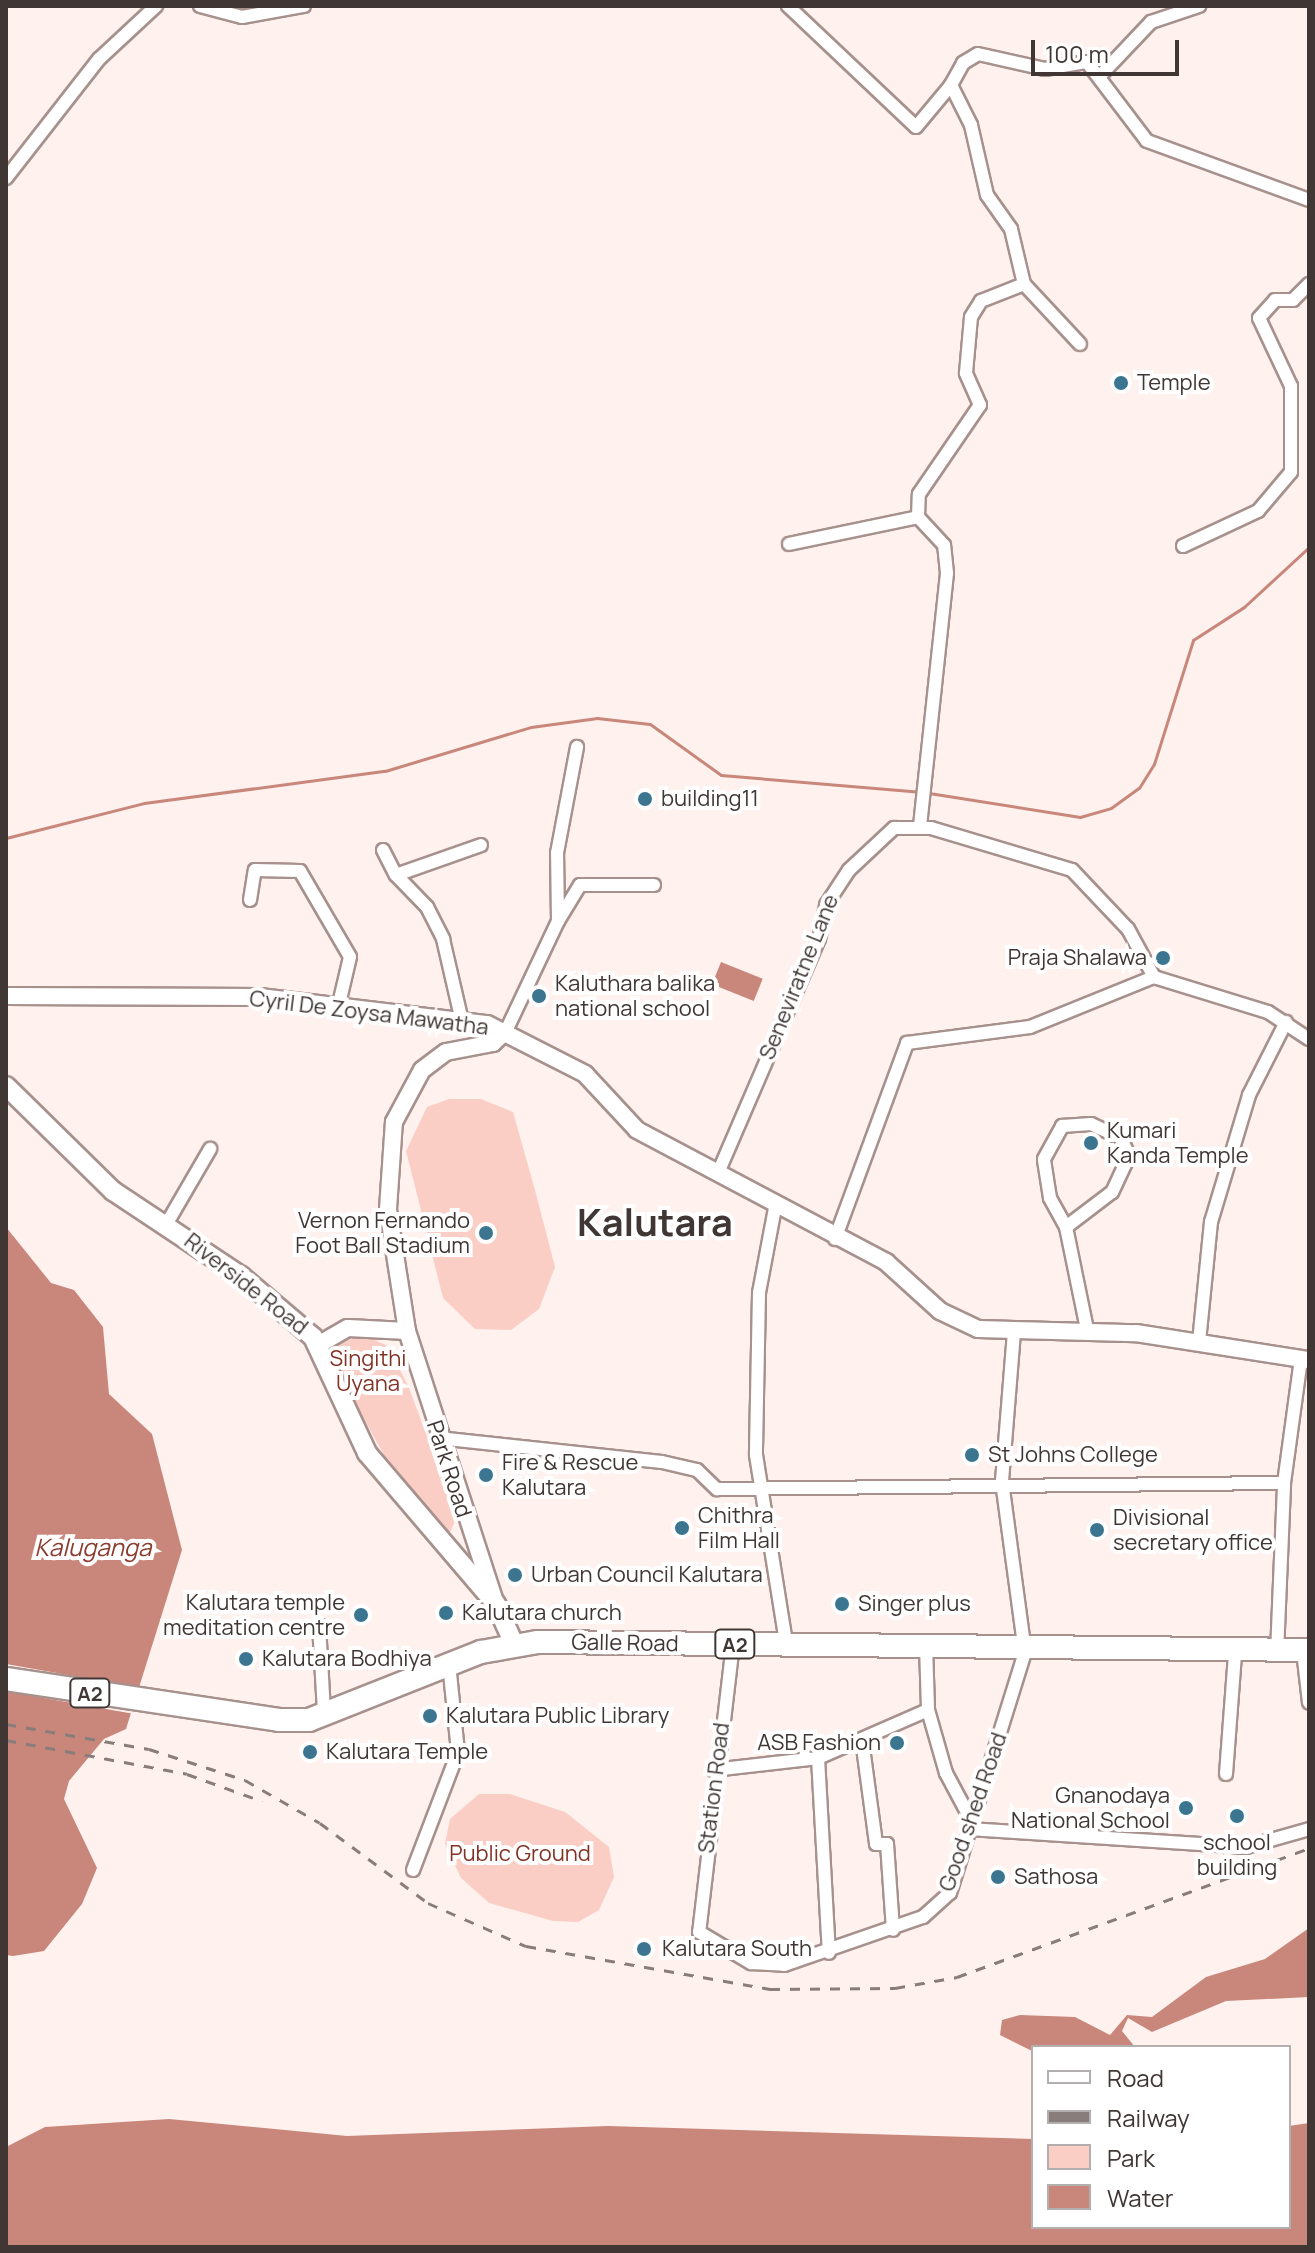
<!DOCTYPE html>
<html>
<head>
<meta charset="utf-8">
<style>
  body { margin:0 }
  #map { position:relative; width:1315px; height:2253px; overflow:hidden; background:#fff1ee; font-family:Manrope,sans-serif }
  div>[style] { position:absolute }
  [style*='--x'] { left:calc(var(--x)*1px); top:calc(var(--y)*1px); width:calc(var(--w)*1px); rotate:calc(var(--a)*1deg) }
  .green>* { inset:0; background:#fbcec5 }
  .water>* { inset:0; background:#c8877a; transform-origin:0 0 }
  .pier>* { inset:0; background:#fff1ee; transform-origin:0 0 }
  .stream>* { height:3px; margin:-1.5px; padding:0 1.5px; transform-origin:1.5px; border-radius:1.5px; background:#c8877a }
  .roads { filter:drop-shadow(2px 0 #a7918d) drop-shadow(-2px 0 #a7918d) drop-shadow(0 2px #a7918d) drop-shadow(0 -2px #a7918d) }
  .street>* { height:12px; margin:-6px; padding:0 6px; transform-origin:6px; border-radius:6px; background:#fff }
  .secondary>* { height:16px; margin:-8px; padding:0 8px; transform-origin:8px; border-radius:8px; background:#fff }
  .primary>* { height:18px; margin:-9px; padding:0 9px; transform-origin:9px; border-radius:9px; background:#fff }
  .highway>* { height:22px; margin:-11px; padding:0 11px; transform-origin:11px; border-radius:11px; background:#fff }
  .rail>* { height:3px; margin-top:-1.5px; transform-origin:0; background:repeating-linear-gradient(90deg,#887d7b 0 10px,transparent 0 20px) }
  .dots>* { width:22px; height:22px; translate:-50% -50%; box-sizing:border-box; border:4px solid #fff; border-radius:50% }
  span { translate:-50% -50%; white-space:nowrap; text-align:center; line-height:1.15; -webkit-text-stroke:8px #fff; paint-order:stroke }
  .shield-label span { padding:2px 6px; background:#fff; border:2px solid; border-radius:6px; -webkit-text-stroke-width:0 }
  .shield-label { font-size:20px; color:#403735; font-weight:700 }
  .poi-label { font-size:22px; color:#403735 }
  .left { translate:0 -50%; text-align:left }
  .right { translate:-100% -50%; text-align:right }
  .street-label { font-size:22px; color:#403735 }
  .park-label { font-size:22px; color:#823225 }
  .water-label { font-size:24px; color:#8c3b2e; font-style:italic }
  .town-label { font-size:38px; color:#403735; font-weight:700 }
  .frame { position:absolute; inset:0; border:8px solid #403735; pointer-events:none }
  .legend { position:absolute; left:1031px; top:2045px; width:260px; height:184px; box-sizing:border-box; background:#fff; border:2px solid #b3afae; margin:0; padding:10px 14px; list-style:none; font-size:24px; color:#403735 }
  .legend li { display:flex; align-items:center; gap:16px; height:40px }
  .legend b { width:40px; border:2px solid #b3afae }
  .scale { position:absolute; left:1031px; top:40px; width:148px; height:36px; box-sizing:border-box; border:4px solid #403735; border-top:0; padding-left:10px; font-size:24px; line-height:28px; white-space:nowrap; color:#403735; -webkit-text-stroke:6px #fff; paint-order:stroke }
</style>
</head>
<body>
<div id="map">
  <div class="green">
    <div style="clip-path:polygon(449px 1099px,481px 1099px,513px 1112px,535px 1190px,555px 1267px,539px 1309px,511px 1330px,475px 1329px,443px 1298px,406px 1151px,427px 1107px)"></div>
    <div style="clip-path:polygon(361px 1334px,388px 1346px,409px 1388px,457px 1517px,449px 1534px,435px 1528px,392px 1469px,339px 1375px,331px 1349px)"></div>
    <div style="clip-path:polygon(479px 1794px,510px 1794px,565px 1812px,609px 1847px,614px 1877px,599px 1910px,578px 1922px,553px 1921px,489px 1903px,461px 1878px,445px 1844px,450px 1819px)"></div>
  </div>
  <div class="water">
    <div style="left:721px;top:962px;width:45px;height:24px;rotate:22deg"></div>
    <div style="clip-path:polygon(6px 1227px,51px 1283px,74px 1290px,103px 1327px,109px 1394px,152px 1434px,182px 1550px,126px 1729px,104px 1739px,69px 1781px,64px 1799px,97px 1868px,82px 1904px,44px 1951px,13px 1956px,6px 1955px)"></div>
    <div style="clip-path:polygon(1309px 1928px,1309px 1997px,1226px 2001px,1152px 2032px,1128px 2018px,1122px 2031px,1135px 2047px,1032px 2051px,1000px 2035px,1002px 2020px,1020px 2015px,1075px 2017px,1110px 2035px,1127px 2015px,1152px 2017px,1206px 1977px,1265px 1959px)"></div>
    <div style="clip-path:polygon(169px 2119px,347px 2136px,608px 2126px,1033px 2139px,1033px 2227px,1289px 2227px,1289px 2126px,1309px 2123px,1309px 2247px,6px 2247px,6px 2147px,45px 2127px)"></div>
  </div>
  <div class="pier">
    <div style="left:6px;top:1664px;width:138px;height:27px;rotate:10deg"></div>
  </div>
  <div class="stream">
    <div style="--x:929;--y:793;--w:153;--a:9"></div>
    <div style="--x:1080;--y:817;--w:32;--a:-16"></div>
    <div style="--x:1111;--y:808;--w:34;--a:-36"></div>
    <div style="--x:1139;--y:788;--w:28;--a:-58"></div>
    <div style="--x:1154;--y:764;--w:130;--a:-72.5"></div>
    <div style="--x:1193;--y:640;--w:61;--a:-32.9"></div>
    <div style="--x:1244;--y:607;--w:88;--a:-42.7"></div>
    <div style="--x:6;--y:838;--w:142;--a:-14.2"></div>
    <div style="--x:144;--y:803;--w:243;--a:-7.6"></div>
    <div style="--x:385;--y:771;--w:152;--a:-16.8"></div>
    <div style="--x:531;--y:727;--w:67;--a:-7.8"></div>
    <div style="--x:597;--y:718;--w:53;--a:6.5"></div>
    <div style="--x:650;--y:724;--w:87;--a:35.7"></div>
    <div style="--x:721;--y:775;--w:202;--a:4.8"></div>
  </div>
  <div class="roads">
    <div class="street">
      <div style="--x:200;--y:6;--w:43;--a:14.7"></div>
      <div style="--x:242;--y:17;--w:63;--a:-10.1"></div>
      <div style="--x:788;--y:6;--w:176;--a:43.4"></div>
      <div style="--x:916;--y:127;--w:55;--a:-50.2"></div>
      <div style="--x:1099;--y:77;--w:76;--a:-46.6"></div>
      <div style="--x:1151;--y:22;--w:51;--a:-18.4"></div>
      <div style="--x:6;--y:178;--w:151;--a:-52"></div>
      <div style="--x:99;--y:59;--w:78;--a:-42.9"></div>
      <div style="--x:1024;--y:284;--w:82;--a:47"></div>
      <div style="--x:789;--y:544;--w:132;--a:-11.8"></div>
      <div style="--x:1183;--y:546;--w:83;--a:-25"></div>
      <div style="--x:1258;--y:511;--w:51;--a:-49.8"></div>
      <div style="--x:1291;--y:472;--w:86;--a:-90"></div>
      <div style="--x:1291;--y:386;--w:75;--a:-115.2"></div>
      <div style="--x:1259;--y:318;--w:24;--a:-48"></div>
      <div style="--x:1275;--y:300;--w:18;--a:0"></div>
      <div style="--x:1293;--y:300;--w:23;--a:-45"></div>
      <div style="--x:920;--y:826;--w:254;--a:-83.9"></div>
      <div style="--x:947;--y:573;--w:28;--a:-96"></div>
      <div style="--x:944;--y:545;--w:38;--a:-133"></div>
      <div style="--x:918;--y:517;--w:23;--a:-88"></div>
      <div style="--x:919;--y:494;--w:108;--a:-55.6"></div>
      <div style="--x:980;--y:405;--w:35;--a:-114"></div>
      <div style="--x:966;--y:373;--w:56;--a:-84.9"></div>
      <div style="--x:971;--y:317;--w:19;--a:-58"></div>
      <div style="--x:981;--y:301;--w:46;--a:-21.6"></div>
      <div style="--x:1024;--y:284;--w:57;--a:-103.3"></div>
      <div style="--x:1011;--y:229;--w:42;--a:-125.2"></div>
      <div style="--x:987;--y:195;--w:72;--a:-102.9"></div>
      <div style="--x:971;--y:125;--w:45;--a:-116.6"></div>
      <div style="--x:951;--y:85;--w:25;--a:-61"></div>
      <div style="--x:963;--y:63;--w:17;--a:-31"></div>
      <div style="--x:978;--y:54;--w:69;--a:12.6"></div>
      <div style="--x:1045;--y:69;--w:43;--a:-9.5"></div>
      <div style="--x:1087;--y:62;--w:99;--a:52.8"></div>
      <div style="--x:1147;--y:141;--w:172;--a:20"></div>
      <div style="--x:383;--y:850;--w:28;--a:63"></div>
      <div style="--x:396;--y:875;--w:90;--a:-19.4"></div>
      <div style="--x:396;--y:875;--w:45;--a:45.9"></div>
      <div style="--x:427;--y:907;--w:36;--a:63"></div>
      <div style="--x:443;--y:939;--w:84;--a:77"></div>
      <div style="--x:250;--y:900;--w:30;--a:-81"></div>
      <div style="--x:255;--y:870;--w:45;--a:1.3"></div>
      <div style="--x:300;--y:871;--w:99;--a:59.8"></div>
      <div style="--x:350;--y:957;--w:52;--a:103.2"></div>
      <div style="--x:558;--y:921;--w:42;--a:-58.6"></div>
      <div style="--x:580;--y:885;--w:74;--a:0"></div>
      <div style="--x:1154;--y:977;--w:119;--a:17.1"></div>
      <div style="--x:1268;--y:1012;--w:49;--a:33.4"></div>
      <div style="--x:506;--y:1031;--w:122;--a:-64.7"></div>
      <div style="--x:558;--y:921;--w:68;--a:-90.8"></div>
      <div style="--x:557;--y:853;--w:108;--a:-79.3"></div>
      <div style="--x:718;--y:1173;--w:255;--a:-66.7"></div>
      <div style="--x:819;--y:939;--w:35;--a:-78"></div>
      <div style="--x:826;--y:905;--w:42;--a:-56.7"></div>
      <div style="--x:849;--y:870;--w:62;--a:-43"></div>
      <div style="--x:894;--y:828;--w:37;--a:0"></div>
      <div style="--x:931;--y:828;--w:147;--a:16.6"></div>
      <div style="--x:1072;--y:870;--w:81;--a:46.5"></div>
      <div style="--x:1128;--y:929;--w:55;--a:61.6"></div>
      <div style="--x:775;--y:1208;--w:86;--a:100.7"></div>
      <div style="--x:759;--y:1293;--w:162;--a:91.1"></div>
      <div style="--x:756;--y:1455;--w:190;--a:80.9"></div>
      <div style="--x:167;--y:1223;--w:86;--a:-59.8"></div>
      <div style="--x:1066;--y:1227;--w:33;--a:-119"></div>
      <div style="--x:1050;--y:1198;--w:39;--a:-99"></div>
      <div style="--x:1044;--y:1159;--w:38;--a:-61"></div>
      <div style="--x:1062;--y:1126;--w:29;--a:-4"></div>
      <div style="--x:1091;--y:1124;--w:33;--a:25"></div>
      <div style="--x:1121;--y:1138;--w:20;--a:66"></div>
      <div style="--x:1129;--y:1156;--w:40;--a:115"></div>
      <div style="--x:1112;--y:1192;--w:58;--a:142.7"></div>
      <div style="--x:1066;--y:1227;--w:104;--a:78.4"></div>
      <div style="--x:835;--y:1239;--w:209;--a:-69.8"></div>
      <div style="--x:907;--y:1043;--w:124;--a:-7.4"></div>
      <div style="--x:1030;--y:1027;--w:134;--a:-22"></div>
      <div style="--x:1199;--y:1342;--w:121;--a:-84.3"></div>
      <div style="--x:1211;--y:1222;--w:133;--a:-73.3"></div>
      <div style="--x:1249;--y:1095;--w:82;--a:-63.1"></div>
      <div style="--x:438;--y:1438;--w:225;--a:6.1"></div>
      <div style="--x:662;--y:1462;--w:36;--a:13"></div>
      <div style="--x:697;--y:1470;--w:28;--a:44"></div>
      <div style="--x:717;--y:1489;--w:567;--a:-0.61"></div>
      <div style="--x:319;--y:1625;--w:88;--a:86.7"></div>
      <div style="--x:733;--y:1644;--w:290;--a:96.7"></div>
      <div style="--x:699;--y:1932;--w:61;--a:30.8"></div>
      <div style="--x:751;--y:1963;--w:33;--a:3"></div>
      <div style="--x:784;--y:1965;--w:147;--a:-19.1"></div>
      <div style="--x:923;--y:1917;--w:36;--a:-42"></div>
      <div style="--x:950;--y:1893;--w:252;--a:-72.7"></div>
      <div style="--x:1025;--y:1652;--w:173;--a:-97.7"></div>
      <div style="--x:1002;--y:1481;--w:149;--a:-85.4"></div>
      <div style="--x:926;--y:1645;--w:65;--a:88.2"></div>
      <div style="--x:928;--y:1710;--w:66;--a:74.1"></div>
      <div style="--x:946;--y:1773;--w:51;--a:61.9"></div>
      <div style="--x:1303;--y:1651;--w:52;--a:83.4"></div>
      <div style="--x:1277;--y:1653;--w:170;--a:-87.6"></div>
      <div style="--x:1284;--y:1483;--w:125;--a:-82.2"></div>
      <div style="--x:862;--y:1740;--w:105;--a:82.3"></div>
      <div style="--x:876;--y:1844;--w:11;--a:0"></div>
      <div style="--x:887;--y:1844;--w:86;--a:86"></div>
      <div style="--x:818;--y:1758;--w:195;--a:86.8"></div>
      <div style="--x:713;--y:1770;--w:106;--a:-6.5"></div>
      <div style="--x:818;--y:1758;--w:120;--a:-23.6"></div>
      <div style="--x:1226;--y:1774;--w:119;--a:-85.7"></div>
      <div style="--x:969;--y:1829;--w:278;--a:3.7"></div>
      <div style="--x:1246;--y:1847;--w:66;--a:-15.9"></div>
      <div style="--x:413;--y:1870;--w:126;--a:-69.1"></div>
      <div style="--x:458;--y:1752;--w:88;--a:-95.8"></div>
    </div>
    <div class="secondary">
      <div style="--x:6;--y:996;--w:254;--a:0.2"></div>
      <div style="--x:260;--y:997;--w:229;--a:6.8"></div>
      <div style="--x:487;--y:1024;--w:110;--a:27"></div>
      <div style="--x:585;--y:1074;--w:76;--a:47.1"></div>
      <div style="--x:637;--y:1130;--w:282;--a:27.9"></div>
      <div style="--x:886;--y:1262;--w:73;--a:42.2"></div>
      <div style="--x:940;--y:1311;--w:42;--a:25.3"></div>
      <div style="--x:978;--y:1329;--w:158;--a:1.5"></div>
      <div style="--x:1136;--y:1333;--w:175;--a:8.9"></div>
      <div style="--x:407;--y:1331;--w:123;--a:-98.9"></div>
      <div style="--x:388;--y:1209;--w:87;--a:-86.1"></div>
      <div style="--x:394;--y:1122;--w:59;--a:-61.7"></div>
      <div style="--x:422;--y:1070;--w:30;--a:-37"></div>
      <div style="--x:446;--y:1052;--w:48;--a:-10.8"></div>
      <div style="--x:493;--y:1043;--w:18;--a:-43"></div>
      <div style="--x:318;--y:1345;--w:34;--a:-30"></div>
      <div style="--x:348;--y:1328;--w:59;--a:2.9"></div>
      <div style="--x:407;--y:1331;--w:282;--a:72"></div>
    </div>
    <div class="primary">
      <div style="--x:6;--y:1086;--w:150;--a:44.5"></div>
      <div style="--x:113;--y:1191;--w:154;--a:33.6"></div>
      <div style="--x:241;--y:1276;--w:94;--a:40.3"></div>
      <div style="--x:313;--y:1337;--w:128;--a:65"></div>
      <div style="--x:367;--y:1453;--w:199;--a:49.5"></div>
      <div style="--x:496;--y:1604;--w:46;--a:65.7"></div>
    </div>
    <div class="highway">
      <div style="--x:6;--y:1679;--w:276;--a:8.5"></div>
      <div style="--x:279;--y:1720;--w:30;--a:0"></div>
      <div style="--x:309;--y:1720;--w:185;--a:-21.6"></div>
      <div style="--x:481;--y:1652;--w:58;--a:-10"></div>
      <div style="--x:538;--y:1642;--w:771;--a:0.59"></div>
    </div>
  </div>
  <div class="rail">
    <div style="--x:6;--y:1724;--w:145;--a:9.9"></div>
    <div style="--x:149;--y:1749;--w:101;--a:17.9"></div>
    <div style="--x:245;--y:1780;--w:86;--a:29.8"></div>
    <div style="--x:320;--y:1823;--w:134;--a:36.5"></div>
    <div style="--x:428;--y:1903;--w:107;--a:23.7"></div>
    <div style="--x:526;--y:1946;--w:248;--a:10"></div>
    <div style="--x:770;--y:1989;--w:125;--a:-0.5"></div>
    <div style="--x:895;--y:1988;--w:63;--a:-10.1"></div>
    <div style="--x:957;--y:1977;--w:375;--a:-20.1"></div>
    <div style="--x:6;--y:1740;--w:184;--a:10.6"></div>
    <div style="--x:187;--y:1774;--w:80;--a:19.8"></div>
  </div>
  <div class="dots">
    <div style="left:1121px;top:383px;background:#3c758f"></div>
    <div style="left:645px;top:799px;background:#3c758f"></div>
    <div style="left:1163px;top:958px;background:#3c758f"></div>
    <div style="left:539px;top:996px;background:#3c758f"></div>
    <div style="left:1091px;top:1143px;background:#3c758f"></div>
    <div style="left:486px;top:1233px;background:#3c758f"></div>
    <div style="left:972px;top:1455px;background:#3c758f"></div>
    <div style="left:486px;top:1475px;background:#3c758f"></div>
    <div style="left:682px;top:1528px;background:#3c758f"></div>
    <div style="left:1097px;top:1530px;background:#3c758f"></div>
    <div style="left:515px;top:1575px;background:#3c758f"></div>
    <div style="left:842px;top:1604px;background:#3c758f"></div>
    <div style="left:446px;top:1613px;background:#3c758f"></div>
    <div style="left:361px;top:1615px;background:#3c758f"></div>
    <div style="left:246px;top:1659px;background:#3c758f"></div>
    <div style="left:430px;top:1716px;background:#3c758f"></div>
    <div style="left:897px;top:1743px;background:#3c758f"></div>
    <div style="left:310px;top:1752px;background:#3c758f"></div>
    <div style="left:1186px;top:1808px;background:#3c758f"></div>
    <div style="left:1237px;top:1816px;background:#3c758f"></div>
    <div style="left:998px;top:1877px;background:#3c758f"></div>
    <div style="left:644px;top:1949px;background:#3c758f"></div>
  </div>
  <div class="shield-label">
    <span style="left:735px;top:1644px">A2</span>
    <span style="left:90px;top:1693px">A2</span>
  </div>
  <div class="poi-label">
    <span class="left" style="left:1137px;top:383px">Temple</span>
    <span class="left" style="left:661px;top:799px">building11</span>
    <span class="right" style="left:1147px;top:958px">Praja Shalawa</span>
    <span class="left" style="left:555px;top:996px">Kaluthara balika<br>national school</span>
    <span class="left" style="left:1107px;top:1143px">Kumari<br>Kanda Temple</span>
    <span class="right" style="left:470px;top:1233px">Vernon Fernando<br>Foot Ball Stadium</span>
    <span class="left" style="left:988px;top:1455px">St Johns College</span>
    <span class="left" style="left:502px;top:1475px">Fire &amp; Rescue<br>Kalutara</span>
    <span class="left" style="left:698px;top:1528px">Chithra<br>Film Hall</span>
    <span class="left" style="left:1113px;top:1530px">Divisional<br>secretary office</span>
    <span class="left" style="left:531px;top:1575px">Urban Council Kalutara</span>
    <span class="right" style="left:345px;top:1615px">Kalutara temple<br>meditation centre</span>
    <span class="left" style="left:858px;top:1604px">Singer plus</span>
    <span class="left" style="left:462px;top:1613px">Kalutara church</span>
    <span class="left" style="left:262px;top:1659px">Kalutara Bodhiya</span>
    <span class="left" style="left:446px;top:1716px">Kalutara Public Library</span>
    <span class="right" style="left:881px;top:1743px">ASB Fashion</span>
    <span class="left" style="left:326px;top:1752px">Kalutara Temple</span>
    <span class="right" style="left:1170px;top:1808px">Gnanodaya<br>National School</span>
    <span style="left:1237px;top:1855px">school<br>building</span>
    <span class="left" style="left:1014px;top:1877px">Sathosa</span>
    <span class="left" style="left:662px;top:1949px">Kalutara South</span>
  </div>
  <div class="street-label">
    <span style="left:799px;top:977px;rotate:-68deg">Seneviratne Lane</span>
    <span style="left:369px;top:1013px;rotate:7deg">Cyril De Zoysa Mawatha</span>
    <span style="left:246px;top:1284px;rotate:38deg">Riverside Road</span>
    <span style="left:449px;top:1469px;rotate:72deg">Park Road</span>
    <span style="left:625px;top:1643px;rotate:1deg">Galle Road</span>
    <span style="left:714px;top:1788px;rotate:-83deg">Station Road</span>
    <span style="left:973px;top:1812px;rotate:-71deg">Good shed Road</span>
  </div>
  <div class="park-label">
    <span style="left:368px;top:1371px">Singithi<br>Uyana</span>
    <span style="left:520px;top:1854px">Public Ground</span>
  </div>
  <div class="water-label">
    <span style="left:93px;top:1547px">Kaluganga</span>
  </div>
  <div class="town-label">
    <span style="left:655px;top:1222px">Kalutara</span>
  </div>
  <div class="frame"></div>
  <ul class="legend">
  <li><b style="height:10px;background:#fff"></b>Road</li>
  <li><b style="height:10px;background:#887d7b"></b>Railway</li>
  <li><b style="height:22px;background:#fbcec5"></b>Park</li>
  <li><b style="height:22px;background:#c8877a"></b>Water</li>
  </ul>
  <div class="scale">100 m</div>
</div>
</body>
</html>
